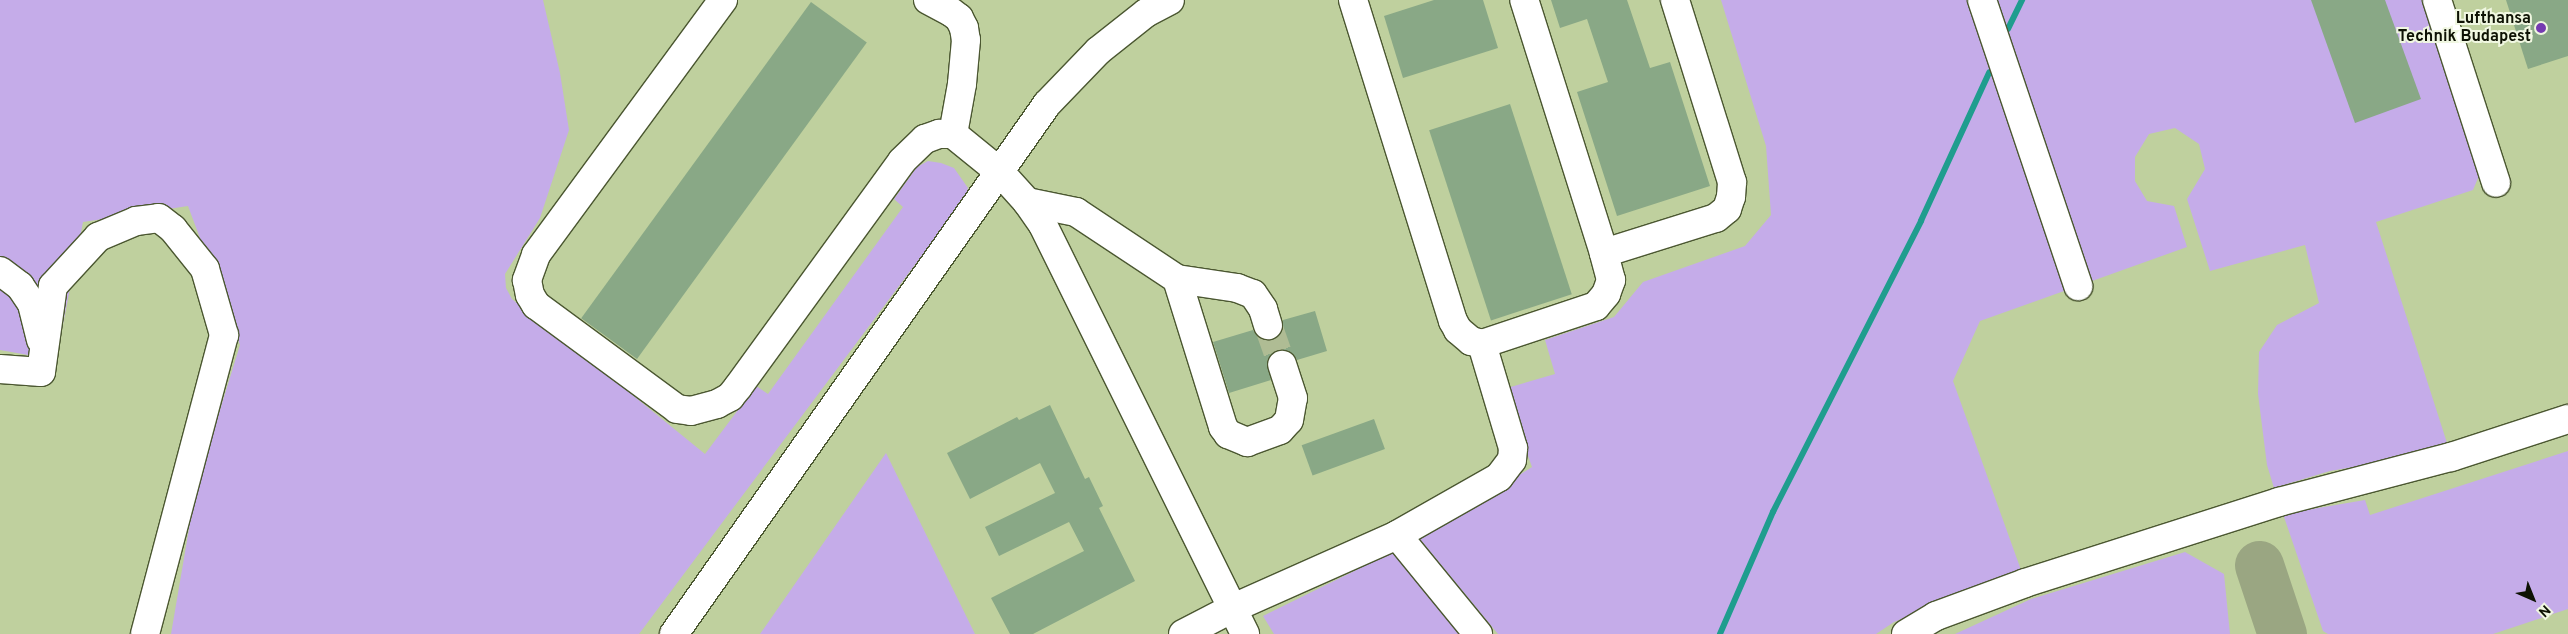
<!DOCTYPE html>
<html>
<head>
<meta charset="utf-8">
<style>
  body { margin:0 }
  #map { position:relative; width:2568px; height:634px; overflow:hidden; background:#cbdaae; font-family:Overpass,sans-serif }
  div>[style] { position:absolute }
  [style*='--x'] { left:calc(var(--x)*1px); top:calc(var(--y)*1px); width:calc(var(--w)*1px); rotate:calc(var(--a)*1deg) }
  .built>* { inset:0; background:#bfd09e; transform-origin:0 0 }
  .green>* { inset:0; background:#c5ace9 }
  .stream>* { height:5.5px; margin:-2.75px; padding:0 2.75px; transform-origin:2.75px; border-radius:2.75px; background:#1f9d8e }
  .taxiway>* { height:49px; margin:-24.5px; padding:0 24.5px; transform-origin:24.5px; border-radius:24.5px; background:#9aa682 }
  .building>* { inset:0; background:#89a886; transform-origin:0 0 }
  .minor-tunnel>* { height:28px; margin-top:-14px; transform-origin:0; background:repeating-linear-gradient(90deg,#afbc94 0 28px,transparent 0 42px) }
  .roads { filter:drop-shadow(1px 0 #4b5731) drop-shadow(-1px 0 #4b5731) drop-shadow(0 1px #4b5731) drop-shadow(0 -1px #4b5731) }
  .minor>* { height:28px; margin:-14px; padding:0 14px; transform-origin:14px; border-radius:14px; background:#fff }
  .dots>* { width:14px; height:14px; translate:-50% -50%; box-sizing:border-box; border:2px solid #f0f7e1; border-radius:50% }
  span { translate:-50% -50%; white-space:nowrap; text-align:center; line-height:1.15; -webkit-text-stroke:4px #f0f7e1; paint-order:stroke }
  .poi-label { font-size:16px; color:#0e1204; font-weight:700 }
  .right { translate:-100% -50%; text-align:right }
  .north { position:absolute; left:2508px; top:574px; width:50px; height:50px; -webkit-text-stroke:4px #f0f7e1; paint-order:stroke; rotate:136deg; font-size:14px; font-weight:700; line-height:20px; text-align:center; color:#0e1204 }
  .north::after { content:''; display:block; margin:auto; width:18px; height:22px; background:#0e1204; clip-path:polygon(50% 0,100% 100%,50% 72%,0 100%) }
</style>
</head>
<body>
<div id="map">
  <div class="built">
    <div style="left:0;top:0;width:2568px;height:634px"></div>
  </div>
  <div class="green">
    <div style="clip-path:polygon(0 0,543px 0,560px 73px,569px 130px,540px 218px,505px 274px,506px 288px,512px 299px,526px 311px,587px 358px,705px 454px,756px 386px,768px 394px,903px 207px,894px 199px,917px 167px,928px 161px,941px 163px,954px 168px,968px 188px,964px 199px,639px 634px,171px 634px,196px 488px,240px 345px,188px 206px,83px 222px,56px 360px,0 350px)"></div>
    <div style="clip-path:polygon(1721px 0,2428px 0,2481px 171px,2473px 190px,2376px 222px,2448px 446px,2394px 460px,2330px 471px,2274px 488px,2267px 465px,2258px 394px,2259px 352px,2277px 325px,2319px 303px,2305px 245px,2210px 271px,2187px 199px,2205px 169px,2199px 144px,2175px 128px,2149px 134px,2135px 157px,2135px 181px,2147px 201px,2174px 206px,2187px 247px,1980px 321px,1953px 381px,2021px 570px,1894px 622px,1876px 634px,1498px 634px,1419px 538px,1532px 467px,1504px 389px,1555px 374px,1545px 340px,1614px 317px,1643px 282px,1745px 246px,1771px 215px,1766px 146px)"></div>
    <div style="clip-path:polygon(2568px 451px,2568px 609px,2493px 634px,2328px 634px,2323px 631px,2283px 514px,2365px 500px,2370px 515px)"></div>
    <div style="clip-path:polygon(886px 453px,975px 634px,760px 634px)"></div>
    <div style="clip-path:polygon(1395px 551px,1465px 634px,1274px 634px,1263px 616px)"></div>
    <div style="clip-path:polygon(2185px 552px,2224px 574px,2230px 634px,1955px 634px,2031px 599px)"></div>
  </div>
  <div class="stream">
    <div style="--x:2008;--y:29;--w:32;--a:-64"></div>
    <div style="--x:1720;--y:634;--w:133;--a:-66.5"></div>
    <div style="--x:1773;--y:512;--w:326;--a:-63"></div>
    <div style="--x:1921;--y:221;--w:163;--a:-65.3"></div>
  </div>
  <div class="taxiway">
    <div style="--x:2259;--y:565;--w:73;--a:71.6"></div>
  </div>
  <div class="building">
    <div style="clip-path:polygon(1434px 0,1483px 0,1498px 48px,1403px 78px,1384px 16px)"></div>
    <div style="clip-path:polygon(1551px 0,1627px 0,1650px 68px,1670px 62px,1710px 186px,1617px 216px,1577px 92px,1608px 82px,1587px 19px,1560px 28px)"></div>
    <div style="clip-path:polygon(2311px 0,2385px 0,2421px 99px,2355px 123px)"></div>
    <div style="clip-path:polygon(2506px 0,2568px 0,2568px 56px,2528px 69px)"></div>
    <div style="left:811px;top:2px;width:69px;height:391px;rotate:36deg"></div>
    <div style="left:1510px;top:104px;width:200px;height:85px;rotate:72deg"></div>
    <div style="clip-path:polygon(1315px 311px,1327px 351px,1297px 360px,1293px 354px,1286px 350px,1277px 350px,1271px 354px,1267px 361px,1271px 380px,1229px 393px,1213px 342px,1253px 330px,1258px 337px,1265px 340px,1272px 340px,1280px 335px,1283px 328px,1283px 320px)"></div>
    <div style="clip-path:polygon(1050px 405px,1085px 479px,1089px 477px,1103px 506px,1099px 508px,1135px 581px,1033px 634px,1010px 634px,991px 598px,1084px 551px,1069px 522px,999px 556px,985px 527px,1055px 493px,1040px 463px,970px 499px,947px 453px,1017px 417px,1019px 420px)"></div>
    <div style="left:1374px;top:419px;width:32px;height:77px;rotate:70deg"></div>
  </div>
  <div class="minor-tunnel">
    <div style="--x:1268;--y:325;--w:42;--a:70.7"></div>
  </div>
  <div class="roads">
    <div class="minor">
      <div style="--x:723;--y:0;--w:316;--a:126.3"></div>
      <div style="--x:536;--y:255;--w:27;--a:110"></div>
      <div style="--x:527;--y:280;--w:15;--a:79"></div>
      <div style="--x:530;--y:295;--w:12;--a:59"></div>
      <div style="--x:536;--y:305;--w:175;--a:36.4"></div>
      <div style="--x:677;--y:409;--w:14;--a:8"></div>
      <div style="--x:691;--y:411;--w:27;--a:-15"></div>
      <div style="--x:717;--y:404;--w:15;--a:-28"></div>
      <div style="--x:730;--y:397;--w:13;--a:-51"></div>
      <div style="--x:738;--y:387;--w:279;--a:-54"></div>
      <div style="--x:902;--y:161;--w:32;--a:-44"></div>
      <div style="--x:925;--y:139;--w:15;--a:-20"></div>
      <div style="--x:939;--y:134;--w:14;--a:0"></div>
      <div style="--x:953;--y:134;--w:60;--a:39"></div>
      <div style="--x:1000;--y:172;--w:40;--a:48"></div>
      <div style="--x:1027;--y:202;--w:28;--a:55"></div>
      <div style="--x:1043;--y:225;--w:456;--a:63.7"></div>
      <div style="--x:928;--y:0;--w:26;--a:28"></div>
      <div style="--x:951;--y:12;--w:10;--a:37"></div>
      <div style="--x:959;--y:18;--w:11;--a:63"></div>
      <div style="--x:964;--y:28;--w:12;--a:81"></div>
      <div style="--x:966;--y:40;--w:44;--a:95.2"></div>
      <div style="--x:962;--y:84;--w:51;--a:100.2"></div>
      <div style="--x:1353;--y:0;--w:336;--a:72.7"></div>
      <div style="--x:1453;--y:321;--w:10;--a:61"></div>
      <div style="--x:1458;--y:330;--w:17;--a:40"></div>
      <div style="--x:1471;--y:341;--w:11;--a:15"></div>
      <div style="--x:1482;--y:344;--w:120;--a:-18.4"></div>
      <div style="--x:1596;--y:306;--w:16;--a:-50"></div>
      <div style="--x:1606;--y:294;--w:15;--a:-70"></div>
      <div style="--x:1611;--y:280;--w:28;--a:-105"></div>
      <div style="--x:1604;--y:253;--w:265;--a:-107.5"></div>
      <div style="--x:1982;--y:0;--w:302;--a:71.4"></div>
      <div style="--x:2437;--y:0;--w:192;--a:72.1"></div>
      <div style="--x:1027;--y:202;--w:50;--a:11.5"></div>
      <div style="--x:1076;--y:212;--w:121;--a:33.6"></div>
      <div style="--x:1177;--y:279;--w:61;--a:8.5"></div>
      <div style="--x:1237;--y:288;--w:17;--a:21"></div>
      <div style="--x:1253;--y:294;--w:18;--a:56"></div>
      <div style="--x:1263;--y:309;--w:17;--a:73"></div>
      <div style="--x:1604;--y:253;--w:117;--a:-17.4"></div>
      <div style="--x:1716;--y:218;--w:14;--a:-39"></div>
      <div style="--x:1727;--y:209;--w:13;--a:-72"></div>
      <div style="--x:1731;--y:197;--w:15;--a:-86"></div>
      <div style="--x:1732;--y:182;--w:191;--a:-107.4"></div>
      <div style="--x:0;--y:271;--w:25;--a:37"></div>
      <div style="--x:20;--y:286;--w:22;--a:56"></div>
      <div style="--x:32;--y:304;--w:37;--a:76"></div>
      <div style="--x:1177;--y:279;--w:155;--a:72.7"></div>
      <div style="--x:1223;--y:427;--w:9;--a:54"></div>
      <div style="--x:1228;--y:434;--w:21;--a:23"></div>
      <div style="--x:1247;--y:442;--w:35;--a:-20"></div>
      <div style="--x:1280;--y:430;--w:13;--a:-48"></div>
      <div style="--x:1289;--y:420;--w:22;--a:-80"></div>
      <div style="--x:1293;--y:398;--w:35;--a:-108"></div>
      <div style="--x:0;--y:369;--w:41;--a:4.2"></div>
      <div style="--x:41;--y:372;--w:87;--a:-82.1"></div>
      <div style="--x:53;--y:286;--w:67;--a:-47.4"></div>
      <div style="--x:98;--y:237;--w:41;--a:-22.8"></div>
      <div style="--x:136;--y:221;--w:23;--a:-7"></div>
      <div style="--x:159;--y:218;--w:18;--a:38"></div>
      <div style="--x:173;--y:229;--w:51;--a:51.3"></div>
      <div style="--x:205;--y:269;--w:69;--a:73.9"></div>
      <div style="--x:224;--y:335;--w:309;--a:104.8"></div>
      <div style="--x:1397;--y:535;--w:128;--a:50.7"></div>
      <div style="--x:674;--y:634;--w:648;--a:-54.86"></div>
      <div style="--x:1047;--y:104;--w:74;--a:-46.1"></div>
      <div style="--x:1098;--y:51;--w:61;--a:-38.4"></div>
      <div style="--x:1146;--y:13;--w:27;--a:-28"></div>
      <div style="--x:1183;--y:634;--w:54;--a:-27.5"></div>
      <div style="--x:1231;--y:609;--w:182;--a:-24"></div>
      <div style="--x:1397;--y:535;--w:117;--a:-29.6"></div>
      <div style="--x:1499;--y:477;--w:21;--a:-53"></div>
      <div style="--x:1512;--y:460;--w:12;--a:-85"></div>
      <div style="--x:1513;--y:448;--w:109;--a:-106.6"></div>
      <div style="--x:1906;--y:634;--w:35;--a:-31"></div>
      <div style="--x:1936;--y:616;--w:95;--a:-20.3"></div>
      <div style="--x:2025;--y:583;--w:267;--a:-17.7"></div>
      <div style="--x:2279;--y:502;--w:178;--a:-14.7"></div>
      <div style="--x:2451;--y:457;--w:123;--a:-18"></div>
    </div>
  </div>
  <div class="dots">
    <div style="left:2541px;top:28px;background:#753bb1"></div>
  </div>
  <div class="poi-label">
    <span class="right" style="left:2531px;top:28px">Lufthansa<br>Technik Budapest</span>
  </div>
  <div class="north">N</div>
</div>
</body>
</html>
